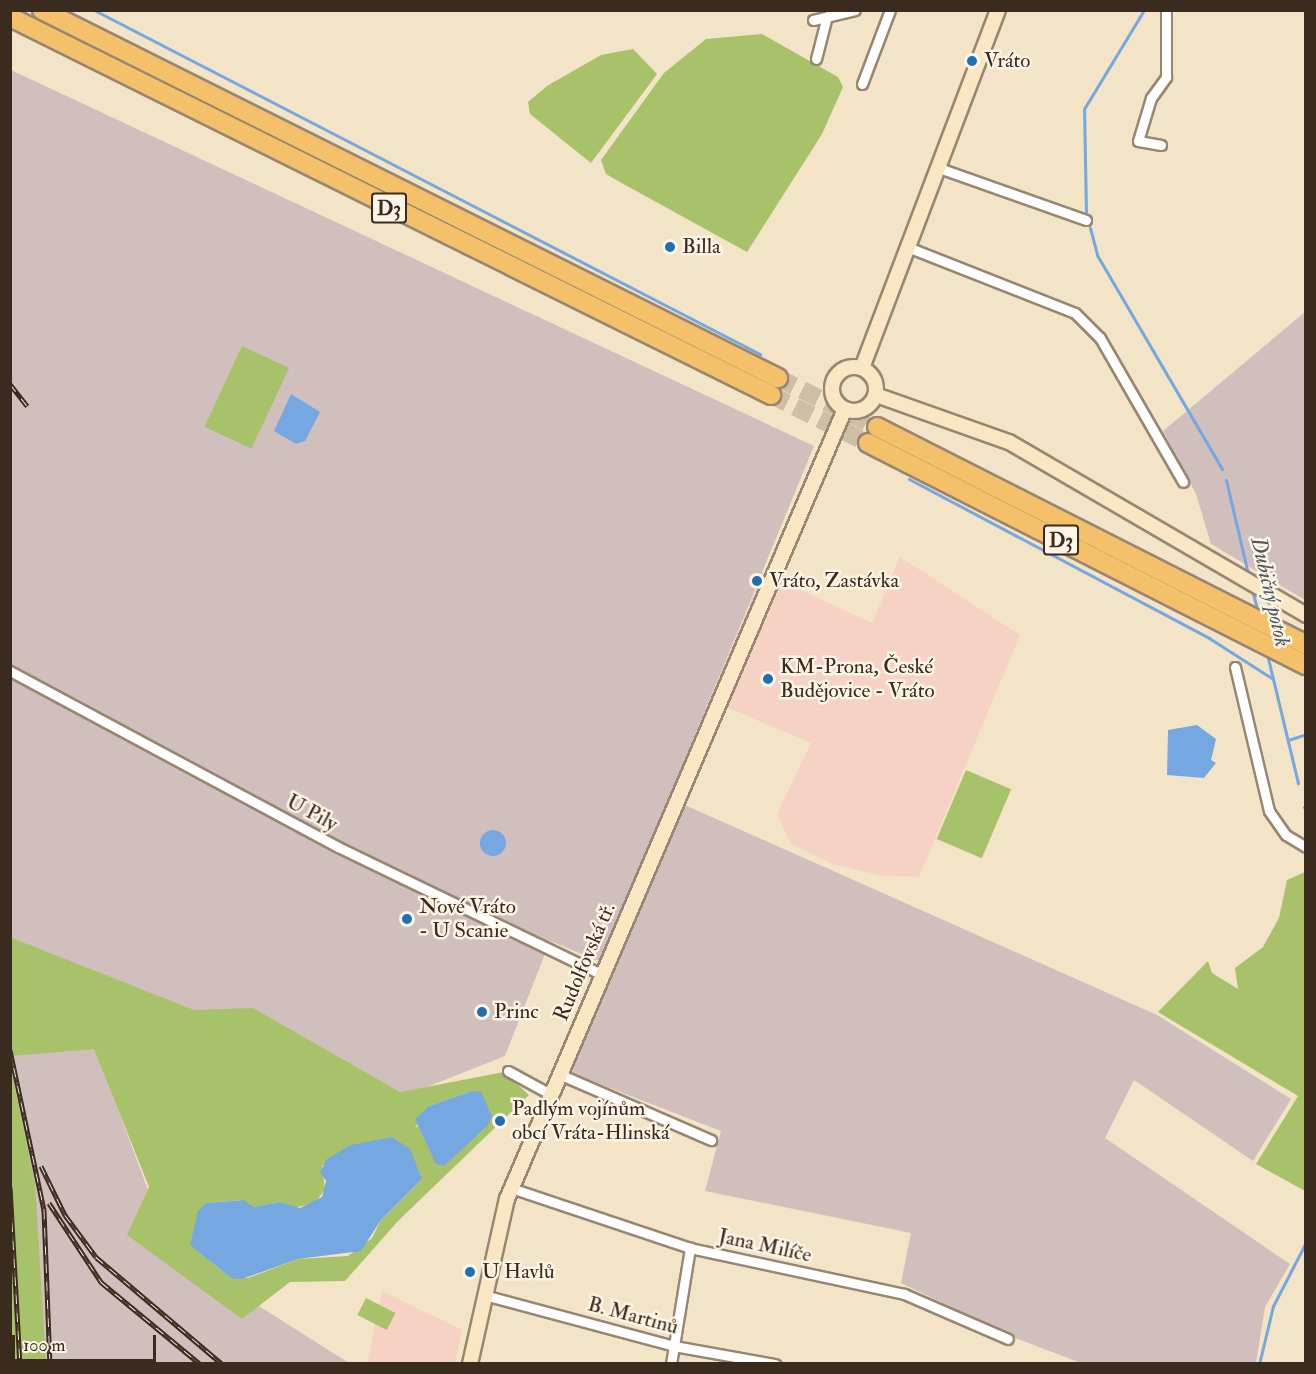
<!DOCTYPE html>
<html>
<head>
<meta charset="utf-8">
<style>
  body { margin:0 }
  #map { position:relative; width:1316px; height:1374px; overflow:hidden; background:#f3e3c7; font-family:"IM FELL Double Pica",serif }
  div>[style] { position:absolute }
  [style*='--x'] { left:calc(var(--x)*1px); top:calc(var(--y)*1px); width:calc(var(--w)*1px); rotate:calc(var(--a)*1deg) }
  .built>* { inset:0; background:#f6d2c4 }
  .industrial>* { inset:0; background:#d1bfbe }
  .green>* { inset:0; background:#a8c269; transform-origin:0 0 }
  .water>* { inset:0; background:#75a8e1 }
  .round { border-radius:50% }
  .stream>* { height:3px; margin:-1.5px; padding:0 1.5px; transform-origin:1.5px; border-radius:1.5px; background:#75a8e1 }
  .highway-tunnel>* { height:18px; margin-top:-9px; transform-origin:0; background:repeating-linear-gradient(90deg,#cebea5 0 18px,transparent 0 27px) }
  .roads { filter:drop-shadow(2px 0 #978672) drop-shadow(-2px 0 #978672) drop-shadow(0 2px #978672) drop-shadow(0 -2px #978672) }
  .street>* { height:9px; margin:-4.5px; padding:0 4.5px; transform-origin:4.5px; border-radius:4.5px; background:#fff }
  .secondary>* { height:14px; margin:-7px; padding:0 7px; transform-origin:7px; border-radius:7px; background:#fbe6c3 }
  .secondary>.ring { margin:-7px; padding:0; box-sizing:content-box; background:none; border:14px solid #fbe6c3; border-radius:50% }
  .highway>* { height:18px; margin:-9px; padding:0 9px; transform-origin:9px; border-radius:9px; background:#f4c16a }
  .rail>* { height:5px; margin-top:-2.5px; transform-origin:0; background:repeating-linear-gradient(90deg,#fcf5e5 0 9px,#3b2a1e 0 18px); box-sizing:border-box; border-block:2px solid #3b2a1e }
  .dots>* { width:16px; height:16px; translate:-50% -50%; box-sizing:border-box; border:3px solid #fcf5e5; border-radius:50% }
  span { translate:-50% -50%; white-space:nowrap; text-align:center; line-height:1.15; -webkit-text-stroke:5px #fcf5e5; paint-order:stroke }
  .shield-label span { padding:2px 4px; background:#fcf5e5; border:2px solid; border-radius:4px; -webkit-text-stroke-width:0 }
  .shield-label { font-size:20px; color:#3b2a1e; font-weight:700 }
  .poi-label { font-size:21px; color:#3b2a1e }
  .left { translate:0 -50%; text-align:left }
  .street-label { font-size:21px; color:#3b2a1e }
  .water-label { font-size:22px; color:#4f5662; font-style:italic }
  .frame { position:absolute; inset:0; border:12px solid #3b2a1e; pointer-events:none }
  .scale { position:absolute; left:12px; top:1335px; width:144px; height:27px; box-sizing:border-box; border:3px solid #3b2a1e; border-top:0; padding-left:8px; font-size:18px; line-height:21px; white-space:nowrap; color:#3b2a1e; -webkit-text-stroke:4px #fcf5e5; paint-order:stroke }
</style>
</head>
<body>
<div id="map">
  <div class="built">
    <div style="clip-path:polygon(900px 557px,1020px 635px,919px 877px,882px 876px,833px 864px,791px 844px,777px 814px,811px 743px,709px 700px,762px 572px,872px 623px)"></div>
    <div style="clip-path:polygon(382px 1291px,462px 1330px,455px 1363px,367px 1364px)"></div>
  </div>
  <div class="industrial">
    <div style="clip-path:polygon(11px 70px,814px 446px,669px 798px,1157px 1015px,1291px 1099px,1253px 1161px,1134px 1080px,1105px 1138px,1290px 1264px,1265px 1307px,1256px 1363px,1081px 1363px,1010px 1336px,901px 1283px,911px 1233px,705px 1191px,721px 1131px,571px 1073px,601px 962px,550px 941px,505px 1056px,394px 1100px,100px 1061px,154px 1206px,254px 1303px,349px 1363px,11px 1364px)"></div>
    <div style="clip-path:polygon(1305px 312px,1305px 600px,1211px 544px,1196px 494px,1163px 431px)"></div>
  </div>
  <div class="green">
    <div style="clip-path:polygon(762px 34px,838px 77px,843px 87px,822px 134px,747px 252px,618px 181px,606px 174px,601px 160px,664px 73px,706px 39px)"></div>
    <div style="clip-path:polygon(633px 49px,657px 74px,591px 163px,530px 114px,528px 102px,547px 86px,601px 55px)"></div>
    <div style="left:242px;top:346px;width:52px;height:89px;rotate:25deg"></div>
    <div style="left:966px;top:770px;width:49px;height:75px;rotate:23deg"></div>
    <div style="clip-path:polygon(1305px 872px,1306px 872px,1305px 1191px,1256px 1164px,1298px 1096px,1158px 1012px,1208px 961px,1212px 973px,1238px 989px,1235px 968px,1263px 947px,1279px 918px,1287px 880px)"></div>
    <div style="clip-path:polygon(evenodd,10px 933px,12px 938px,194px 1010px,253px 1008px,400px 1092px,504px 1072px,529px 1095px,399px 1220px,345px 1281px,290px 1282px,242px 1319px,127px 1235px,149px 1187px,94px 1049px,11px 1056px,10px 933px,472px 1091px,415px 1128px,429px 1106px,472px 1091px,10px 933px,351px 1145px,422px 1179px,381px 1220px,372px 1238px,348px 1256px,298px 1259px,248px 1278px,231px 1278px,190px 1245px,206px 1203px,242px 1200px,254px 1207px,279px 1202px,291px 1209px,316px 1202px,325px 1189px,322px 1166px,351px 1145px)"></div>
    <div style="clip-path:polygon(11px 1069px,35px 1184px,46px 1363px,11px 1363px)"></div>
    <div style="left:366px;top:1298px;width:33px;height:19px;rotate:27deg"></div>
  </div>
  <div class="water">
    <div style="clip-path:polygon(291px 394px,320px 412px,305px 441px,296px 444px,274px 431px)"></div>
    <div style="clip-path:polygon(1197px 725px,1216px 739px,1211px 760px,1216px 763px,1204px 778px,1167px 775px,1168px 730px)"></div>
    <div class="round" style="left:480px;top:830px;width:26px;height:26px"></div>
    <div style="clip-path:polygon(472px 1091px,481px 1092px,492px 1116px,489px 1124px,444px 1166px,436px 1164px,415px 1119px,429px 1106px)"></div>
    <div style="clip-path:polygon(392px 1137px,410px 1149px,422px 1179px,381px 1220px,361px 1251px,298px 1259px,242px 1279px,231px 1278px,190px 1245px,198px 1211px,206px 1203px,243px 1200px,254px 1207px,279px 1202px,300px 1208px,322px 1197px,326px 1181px,320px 1172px,327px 1159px,351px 1145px)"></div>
  </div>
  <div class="stream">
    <div style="--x:94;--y:10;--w:750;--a:27.32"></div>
    <div style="--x:1086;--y:212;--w:103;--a:-91.1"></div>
    <div style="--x:1084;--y:109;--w:116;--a:-58.8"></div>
    <div style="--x:1090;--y:228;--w:28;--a:75"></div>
    <div style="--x:1097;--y:255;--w:248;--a:59.7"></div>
    <div style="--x:909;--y:479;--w:340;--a:27.9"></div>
    <div style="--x:1209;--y:638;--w:76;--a:32.6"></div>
    <div style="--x:1226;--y:480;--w:101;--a:76.8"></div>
    <div style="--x:1252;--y:590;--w:24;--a:75"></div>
    <div style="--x:1267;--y:654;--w:133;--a:76.5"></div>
    <div style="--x:1288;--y:740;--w:19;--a:-18"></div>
    <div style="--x:1304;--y:807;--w:4;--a:63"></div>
    <div style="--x:1259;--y:1364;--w:60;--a:-76.4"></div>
    <div style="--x:1273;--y:1306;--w:72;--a:-62.7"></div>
  </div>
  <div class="highway-tunnel">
    <div style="--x:778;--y:378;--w:110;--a:26.3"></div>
    <div style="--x:771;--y:395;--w:108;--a:26.3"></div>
  </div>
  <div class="roads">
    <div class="street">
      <div style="--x:813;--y:20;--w:43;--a:-13.4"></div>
      <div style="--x:816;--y:59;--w:44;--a:-75.7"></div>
      <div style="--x:862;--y:84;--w:79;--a:-69.3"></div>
      <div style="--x:1161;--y:145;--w:23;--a:-170"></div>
      <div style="--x:1138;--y:141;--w:45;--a:-73.2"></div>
      <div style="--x:1151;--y:98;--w:26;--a:-54"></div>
      <div style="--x:1166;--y:77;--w:67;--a:-90"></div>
      <div style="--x:939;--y:168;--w:156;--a:19.5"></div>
      <div style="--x:910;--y:248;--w:177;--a:21.5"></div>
      <div style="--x:1075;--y:313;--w:35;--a:45"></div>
      <div style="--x:1100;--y:338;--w:166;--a:60"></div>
      <div style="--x:1235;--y:667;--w:148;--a:76.7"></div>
      <div style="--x:1269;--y:811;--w:29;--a:55"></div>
      <div style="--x:1286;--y:835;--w:23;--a:31"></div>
      <div style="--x:10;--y:671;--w:372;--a:28.2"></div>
      <div style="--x:338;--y:847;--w:294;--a:25.8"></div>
      <div style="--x:508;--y:1071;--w:48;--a:28.7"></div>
      <div style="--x:559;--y:1074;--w:166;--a:23.5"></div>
      <div style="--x:511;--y:1188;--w:189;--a:18.5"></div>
      <div style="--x:690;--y:1248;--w:219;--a:12.1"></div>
      <div style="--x:904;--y:1294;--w:113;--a:23.4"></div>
      <div style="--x:484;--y:1295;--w:197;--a:15"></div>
      <div style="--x:674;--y:1346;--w:103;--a:10.1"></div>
      <div style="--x:671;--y:1364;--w:118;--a:-80.7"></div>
    </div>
    <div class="secondary">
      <div class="ring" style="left:832px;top:367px;width:30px;height:30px"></div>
      <div style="--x:862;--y:368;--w:383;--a:-69.2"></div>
      <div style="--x:876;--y:395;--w:141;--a:19.5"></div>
      <div style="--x:1009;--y:442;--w:344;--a:30.2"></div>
      <div style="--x:470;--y:1364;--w:169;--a:-77.4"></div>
      <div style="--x:507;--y:1199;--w:859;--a:-66.84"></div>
    </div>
    <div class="highway">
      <div style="--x:42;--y:10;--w:823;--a:26.57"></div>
      <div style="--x:10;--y:17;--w:850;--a:26.41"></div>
      <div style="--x:877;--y:427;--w:481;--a:26.9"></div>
      <div style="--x:868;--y:443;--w:491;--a:26.9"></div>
    </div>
  </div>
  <div class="rail">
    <div style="--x:10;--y:384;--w:28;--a:52"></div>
    <div style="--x:10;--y:1050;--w:164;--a:78"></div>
    <div style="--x:44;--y:1210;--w:154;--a:87.8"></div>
    <div style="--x:41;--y:1166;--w:55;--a:63.9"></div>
    <div style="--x:65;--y:1215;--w:52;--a:53.6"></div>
    <div style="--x:96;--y:1257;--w:165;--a:40.3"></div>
    <div style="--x:10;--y:1187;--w:177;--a:86.8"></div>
    <div style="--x:49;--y:1203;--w:95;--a:56.6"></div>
    <div style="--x:101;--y:1282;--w:129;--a:39.6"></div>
  </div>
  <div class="dots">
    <div style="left:972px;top:61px;background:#1f6fb2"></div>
    <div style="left:670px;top:247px;background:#1f6fb2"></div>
    <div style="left:757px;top:581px;background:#1f6fb2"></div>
    <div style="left:768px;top:679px;background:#1f6fb2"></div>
    <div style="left:407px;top:919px;background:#1f6fb2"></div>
    <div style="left:482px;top:1012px;background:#1f6fb2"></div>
    <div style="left:500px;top:1121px;background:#1f6fb2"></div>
    <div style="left:470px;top:1272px;background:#1f6fb2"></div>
  </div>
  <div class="shield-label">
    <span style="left:389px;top:208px">D3</span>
    <span style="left:1061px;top:540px">D3</span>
  </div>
  <div class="poi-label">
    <span class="left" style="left:984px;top:61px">Vráto</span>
    <span class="left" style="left:682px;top:247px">Billa</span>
    <span class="left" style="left:769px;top:581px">Vráto, Zastávka</span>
    <span class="left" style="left:780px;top:679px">KM-Prona, České<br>Budějovice - Vráto</span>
    <span class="left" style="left:419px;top:919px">Nové Vráto<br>- U Scanie</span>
    <span class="left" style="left:494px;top:1012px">Princ</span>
    <span class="left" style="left:512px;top:1121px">Padlým vojínům<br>obcí Vráta-Hlinská</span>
    <span class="left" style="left:482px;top:1272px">U Havlů</span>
  </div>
  <div class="street-label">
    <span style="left:312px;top:813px;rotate:28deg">U Pily</span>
    <span style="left:585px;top:962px;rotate:-67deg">Rudolfovská tř.</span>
    <span style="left:765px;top:1246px;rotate:12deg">Jana Milíče</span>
    <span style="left:633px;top:1316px;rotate:15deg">B. Martinů</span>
  </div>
  <div class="water-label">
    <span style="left:1270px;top:592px;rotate:77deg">Dubičný potok</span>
  </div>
  <div class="frame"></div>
  <div class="scale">100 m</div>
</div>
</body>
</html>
